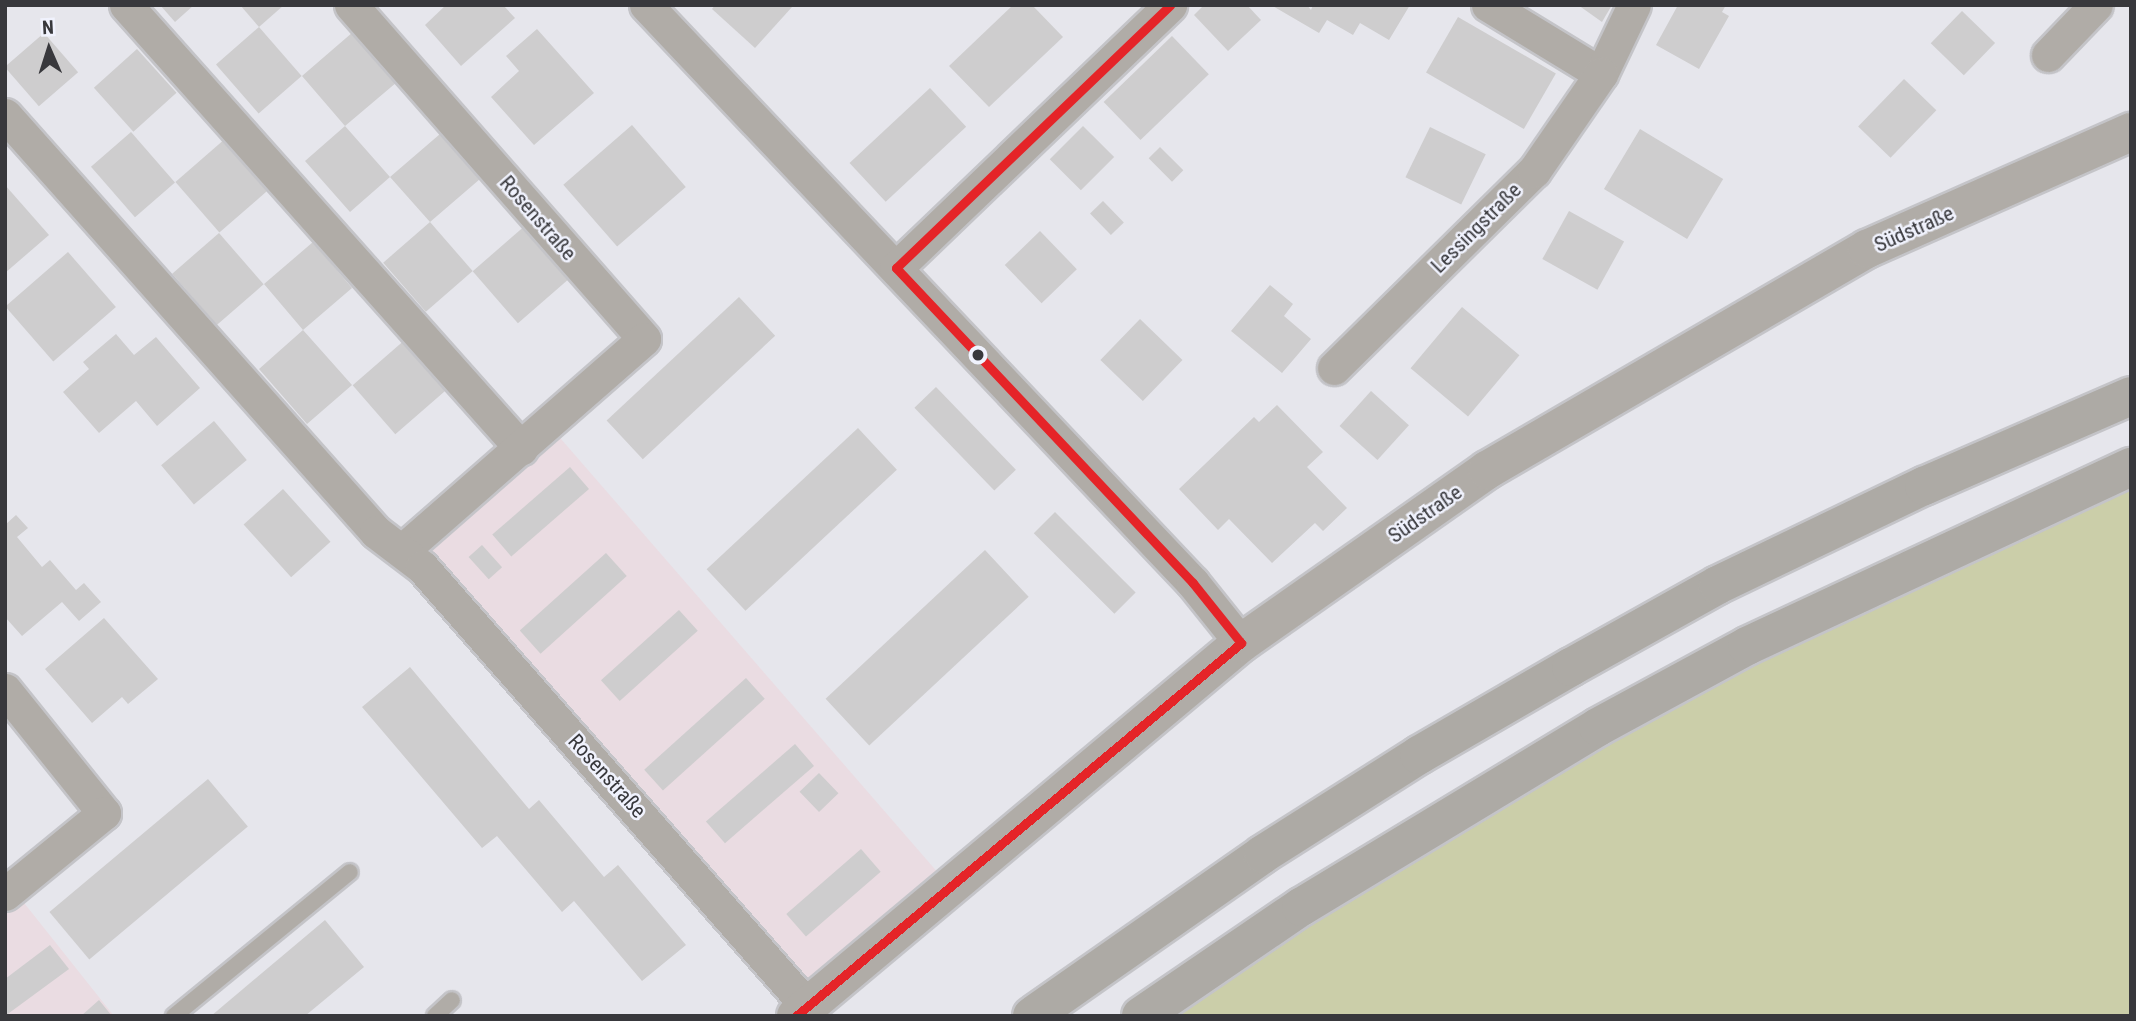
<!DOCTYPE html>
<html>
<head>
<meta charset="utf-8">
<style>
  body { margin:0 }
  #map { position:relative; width:2136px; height:1021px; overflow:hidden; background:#e6e6ec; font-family:"Roboto Condensed",sans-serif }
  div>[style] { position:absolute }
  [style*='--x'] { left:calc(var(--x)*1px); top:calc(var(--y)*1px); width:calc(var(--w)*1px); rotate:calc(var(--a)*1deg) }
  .industrial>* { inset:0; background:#eadce2; transform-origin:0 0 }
  .forest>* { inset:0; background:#cbcea9 }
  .building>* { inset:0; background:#cecdce; transform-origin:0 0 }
  .roads { filter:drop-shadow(2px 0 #c4c4c8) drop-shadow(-2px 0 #c4c4c8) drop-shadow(0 2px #c4c4c8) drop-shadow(0 -2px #c4c4c8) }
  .service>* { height:16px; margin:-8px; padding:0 8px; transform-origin:8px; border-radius:8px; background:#b0aca7 }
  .minor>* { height:33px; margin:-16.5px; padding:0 16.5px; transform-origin:16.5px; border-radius:16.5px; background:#b0aca7 }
  .tertiary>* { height:38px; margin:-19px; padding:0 19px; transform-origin:19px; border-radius:19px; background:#b0aca7 }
  .motorway>* { height:38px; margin:-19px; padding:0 19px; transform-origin:19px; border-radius:19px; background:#adaaa5 }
  .bus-1>* { height:9px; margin:-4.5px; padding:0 4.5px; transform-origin:4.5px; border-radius:4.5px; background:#e52428 }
  .dots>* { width:19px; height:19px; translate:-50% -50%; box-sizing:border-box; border:4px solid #f0f2fd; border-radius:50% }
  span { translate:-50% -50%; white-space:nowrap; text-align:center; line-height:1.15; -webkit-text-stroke:5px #f0f2fd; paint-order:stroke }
  .street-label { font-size:21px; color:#38383c }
  .frame { position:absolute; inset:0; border:7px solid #38383c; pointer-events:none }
  .north { position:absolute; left:14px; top:14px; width:70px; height:70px; -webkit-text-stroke:5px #f0f2fd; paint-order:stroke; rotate:357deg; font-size:19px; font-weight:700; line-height:28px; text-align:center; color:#38383c }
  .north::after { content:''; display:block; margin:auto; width:24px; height:32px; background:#38383c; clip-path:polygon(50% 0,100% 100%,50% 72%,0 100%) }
</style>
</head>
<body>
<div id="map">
  <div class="industrial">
    <div style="left:548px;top:424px;width:613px;height:192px;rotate:49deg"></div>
    <div style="clip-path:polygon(13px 889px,114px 1016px,5px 1016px,5px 894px)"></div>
  </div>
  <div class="forest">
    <div style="clip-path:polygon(2131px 486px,2131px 1016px,1177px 1016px,1296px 929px,1592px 746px,2000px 539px)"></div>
  </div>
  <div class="building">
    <div style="clip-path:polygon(160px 5px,194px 5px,175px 22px)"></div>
    <div style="clip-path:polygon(240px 5px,284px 5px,259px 27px)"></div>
    <div style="clip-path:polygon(446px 5px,503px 5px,515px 18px,461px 66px,425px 25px)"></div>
    <div style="clip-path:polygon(715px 5px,790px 5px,792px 7px,755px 48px,712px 9px)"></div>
    <div style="clip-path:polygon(1013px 5px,1032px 5px,1063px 37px,989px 107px,949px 66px)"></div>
    <div style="clip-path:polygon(1204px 5px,1247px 5px,1261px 20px,1228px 51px,1194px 15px)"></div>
    <div style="clip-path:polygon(1271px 5px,1307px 5px,1311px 10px,1313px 5px,1410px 5px,1389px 40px,1360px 23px,1353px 35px,1327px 20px,1319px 33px)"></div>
    <div style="clip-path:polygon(1578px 5px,1612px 5px,1602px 22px)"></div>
    <div style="clip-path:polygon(1678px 5px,1726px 5px,1722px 12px,1729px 16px,1699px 69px,1656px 45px)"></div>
    <div style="left:1962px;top:11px;width:46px;height:45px;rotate:44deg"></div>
    <div style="left:1458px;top:17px;width:113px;height:64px;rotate:30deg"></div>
    <div style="left:259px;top:27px;width:65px;height:57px;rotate:49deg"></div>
    <div style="clip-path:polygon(537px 29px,594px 93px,534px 145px,491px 97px,519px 71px,506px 56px)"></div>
    <div style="clip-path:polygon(353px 32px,397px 82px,345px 126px,390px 177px,440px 134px,480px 179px,430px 222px,390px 177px,350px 212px,305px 161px,345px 126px,302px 76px)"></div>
    <div style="left:44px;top:33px;width:52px;height:52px;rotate:49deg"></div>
    <div style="left:1172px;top:36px;width:53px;height:95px;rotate:46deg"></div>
    <div style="left:137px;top:49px;width:59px;height:58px;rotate:48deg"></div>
    <div style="left:1904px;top:79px;width:45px;height:66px;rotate:44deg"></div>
    <div style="left:930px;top:88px;width:53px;height:110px;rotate:47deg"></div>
    <div style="left:632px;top:125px;width:82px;height:91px;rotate:49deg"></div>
    <div style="left:1083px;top:126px;width:44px;height:47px;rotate:45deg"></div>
    <div style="left:1430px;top:127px;width:62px;height:56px;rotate:26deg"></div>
    <div style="left:1640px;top:129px;width:97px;height:70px;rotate:31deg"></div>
    <div style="left:131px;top:132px;width:67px;height:53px;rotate:49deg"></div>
    <div style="left:226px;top:138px;width:67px;height:67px;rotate:49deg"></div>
    <div style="left:1160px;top:147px;width:33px;height:16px;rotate:45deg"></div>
    <div style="clip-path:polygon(5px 185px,49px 235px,5px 273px)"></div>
    <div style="left:1103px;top:201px;width:30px;height:18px;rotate:46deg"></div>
    <div style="left:1569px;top:211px;width:63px;height:55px;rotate:29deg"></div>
    <div style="left:430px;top:222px;width:65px;height:62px;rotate:49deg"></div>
    <div style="left:527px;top:224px;width:69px;height:72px;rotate:49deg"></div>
    <div style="left:1040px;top:231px;width:53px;height:49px;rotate:46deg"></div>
    <div style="left:219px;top:233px;width:68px;height:62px;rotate:49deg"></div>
    <div style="clip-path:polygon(313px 242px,352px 288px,303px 330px,352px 385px,307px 424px,259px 369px,303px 330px,264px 284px)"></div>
    <div style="left:68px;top:252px;width:73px;height:83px;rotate:49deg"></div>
    <div style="clip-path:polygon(1270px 285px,1293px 304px,1284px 316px,1311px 339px,1282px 373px,1231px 331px)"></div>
    <div style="left:739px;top:297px;width:53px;height:181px;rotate:47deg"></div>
    <div style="left:1462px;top:307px;width:75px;height:80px;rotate:40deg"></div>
    <div style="left:1140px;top:319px;width:59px;height:57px;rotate:44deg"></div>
    <div style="clip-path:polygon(116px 334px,134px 355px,156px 337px,200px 388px,157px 426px,136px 401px,99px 433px,63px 392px,89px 369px,83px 362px)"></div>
    <div style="left:407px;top:338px;width:65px;height:72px;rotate:49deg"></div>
    <div style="left:936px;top:387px;width:115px;height:30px;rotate:46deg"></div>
    <div style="left:1371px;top:391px;width:51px;height:47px;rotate:42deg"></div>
    <div style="clip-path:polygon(1277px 405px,1323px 452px,1307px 467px,1347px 508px,1323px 531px,1315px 523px,1272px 563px,1229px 519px,1218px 530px,1179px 489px,1254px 417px,1259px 422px)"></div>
    <div style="left:214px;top:421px;width:51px;height:69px;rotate:50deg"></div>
    <div style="left:858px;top:428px;width:57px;height:207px;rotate:47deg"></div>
    <div style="left:570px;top:467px;width:29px;height:103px;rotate:49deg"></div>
    <div style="left:283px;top:489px;width:71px;height:53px;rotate:48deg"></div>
    <div style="left:1055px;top:512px;width:114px;height:30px;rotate:45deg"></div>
    <div style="clip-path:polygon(16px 515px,28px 528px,17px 537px,42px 567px,50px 560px,76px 590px,84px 583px,101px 602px,79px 621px,62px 602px,22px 636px,5px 617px,5px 525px)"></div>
    <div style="left:482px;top:545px;width:30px;height:18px;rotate:48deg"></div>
    <div style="left:985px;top:550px;width:64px;height:218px;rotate:47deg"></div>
    <div style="left:606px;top:553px;width:31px;height:116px;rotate:48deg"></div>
    <div style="left:679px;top:610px;width:28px;height:105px;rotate:48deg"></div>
    <div style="clip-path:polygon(104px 618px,158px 679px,128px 704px,122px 697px,92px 723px,45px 669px)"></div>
    <div style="clip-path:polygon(410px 667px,529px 809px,539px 800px,604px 877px,618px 865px,686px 945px,642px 981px,574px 901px,562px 912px,497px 836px,482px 848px,362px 707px)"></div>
    <div style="left:746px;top:678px;width:28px;height:137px;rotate:48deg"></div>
    <div style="left:795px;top:744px;width:29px;height:118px;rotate:49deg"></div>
    <div style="left:819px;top:773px;width:28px;height:27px;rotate:46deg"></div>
    <div style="left:208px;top:779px;width:62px;height:207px;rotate:50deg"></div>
    <div style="left:861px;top:849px;width:30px;height:99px;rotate:49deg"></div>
    <div style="clip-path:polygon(325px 920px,364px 967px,305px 1016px,211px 1016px)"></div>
    <div style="clip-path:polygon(50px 945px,69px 969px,5px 1016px,5px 979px)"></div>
    <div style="clip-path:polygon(99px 1000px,112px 1016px,81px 1016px)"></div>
  </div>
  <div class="roads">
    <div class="service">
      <div style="--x:174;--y:1016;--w:227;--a:-39.3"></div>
      <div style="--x:435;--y:1016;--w:23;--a:-43"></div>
    </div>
    <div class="minor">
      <div style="--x:126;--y:5;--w:594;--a:48.28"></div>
      <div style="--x:351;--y:5;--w:444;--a:48.7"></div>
      <div style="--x:644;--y:339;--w:320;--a:138.8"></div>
      <div style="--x:646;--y:5;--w:796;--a:46.58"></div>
      <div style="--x:1193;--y:583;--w:77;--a:51.3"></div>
      <div style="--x:1488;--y:5;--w:132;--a:31.4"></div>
      <div style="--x:1601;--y:74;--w:76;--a:-64.4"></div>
      <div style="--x:2048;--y:55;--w:69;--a:-46.2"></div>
      <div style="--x:5;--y:115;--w:558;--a:48.34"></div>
      <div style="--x:376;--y:532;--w:58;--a:37.3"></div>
      <div style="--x:422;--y:567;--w:584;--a:48.75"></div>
      <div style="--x:896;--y:268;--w:380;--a:-43.8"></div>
      <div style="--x:1334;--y:368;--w:281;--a:-44.6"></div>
      <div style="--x:1534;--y:171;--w:118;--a:-55.4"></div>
      <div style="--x:5;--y:690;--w:158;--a:51.2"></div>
      <div style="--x:104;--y:813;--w:128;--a:140.7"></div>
    </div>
    <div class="tertiary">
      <div style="--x:796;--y:1016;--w:581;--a:-39.97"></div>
      <div style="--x:1241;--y:643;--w:301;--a:-35.1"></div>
      <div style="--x:1487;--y:470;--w:440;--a:-30.2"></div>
      <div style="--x:1867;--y:249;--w:289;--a:-23.9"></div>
    </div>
    <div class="motorway">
      <div style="--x:1032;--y:1016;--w:282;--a:-35"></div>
      <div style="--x:1263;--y:854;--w:185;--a:-32.4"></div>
      <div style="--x:1419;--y:755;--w:176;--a:-30.1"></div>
      <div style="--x:1571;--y:667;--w:168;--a:-29.2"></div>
      <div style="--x:1718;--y:585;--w:229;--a:-25.7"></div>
      <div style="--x:1924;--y:486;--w:226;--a:-23.5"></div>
      <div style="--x:1141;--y:1016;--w:194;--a:-34.3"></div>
      <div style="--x:1301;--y:907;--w:347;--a:-31.2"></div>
      <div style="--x:1598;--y:727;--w:170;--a:-28.5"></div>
      <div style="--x:1747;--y:646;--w:424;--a:-25"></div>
    </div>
  </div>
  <div class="bus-1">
    <div style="--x:796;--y:1016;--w:581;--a:-39.97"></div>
    <div style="--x:1241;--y:643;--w:77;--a:-128.7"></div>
    <div style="--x:1193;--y:583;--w:433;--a:-133.3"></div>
    <div style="--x:896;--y:268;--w:380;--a:-43.8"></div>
  </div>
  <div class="dots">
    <div style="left:978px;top:355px;background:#38383c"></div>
  </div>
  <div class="street-label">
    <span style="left:538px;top:218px;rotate:49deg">Rosenstraße</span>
    <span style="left:1476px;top:228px;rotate:-45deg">Lessingstraße</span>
    <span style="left:1914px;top:229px;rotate:-24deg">Südstraße</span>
    <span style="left:1425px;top:514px;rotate:-35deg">Südstraße</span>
    <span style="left:607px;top:776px;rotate:48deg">Rosenstraße</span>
  </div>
  <div class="frame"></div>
  <div class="north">N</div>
</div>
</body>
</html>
